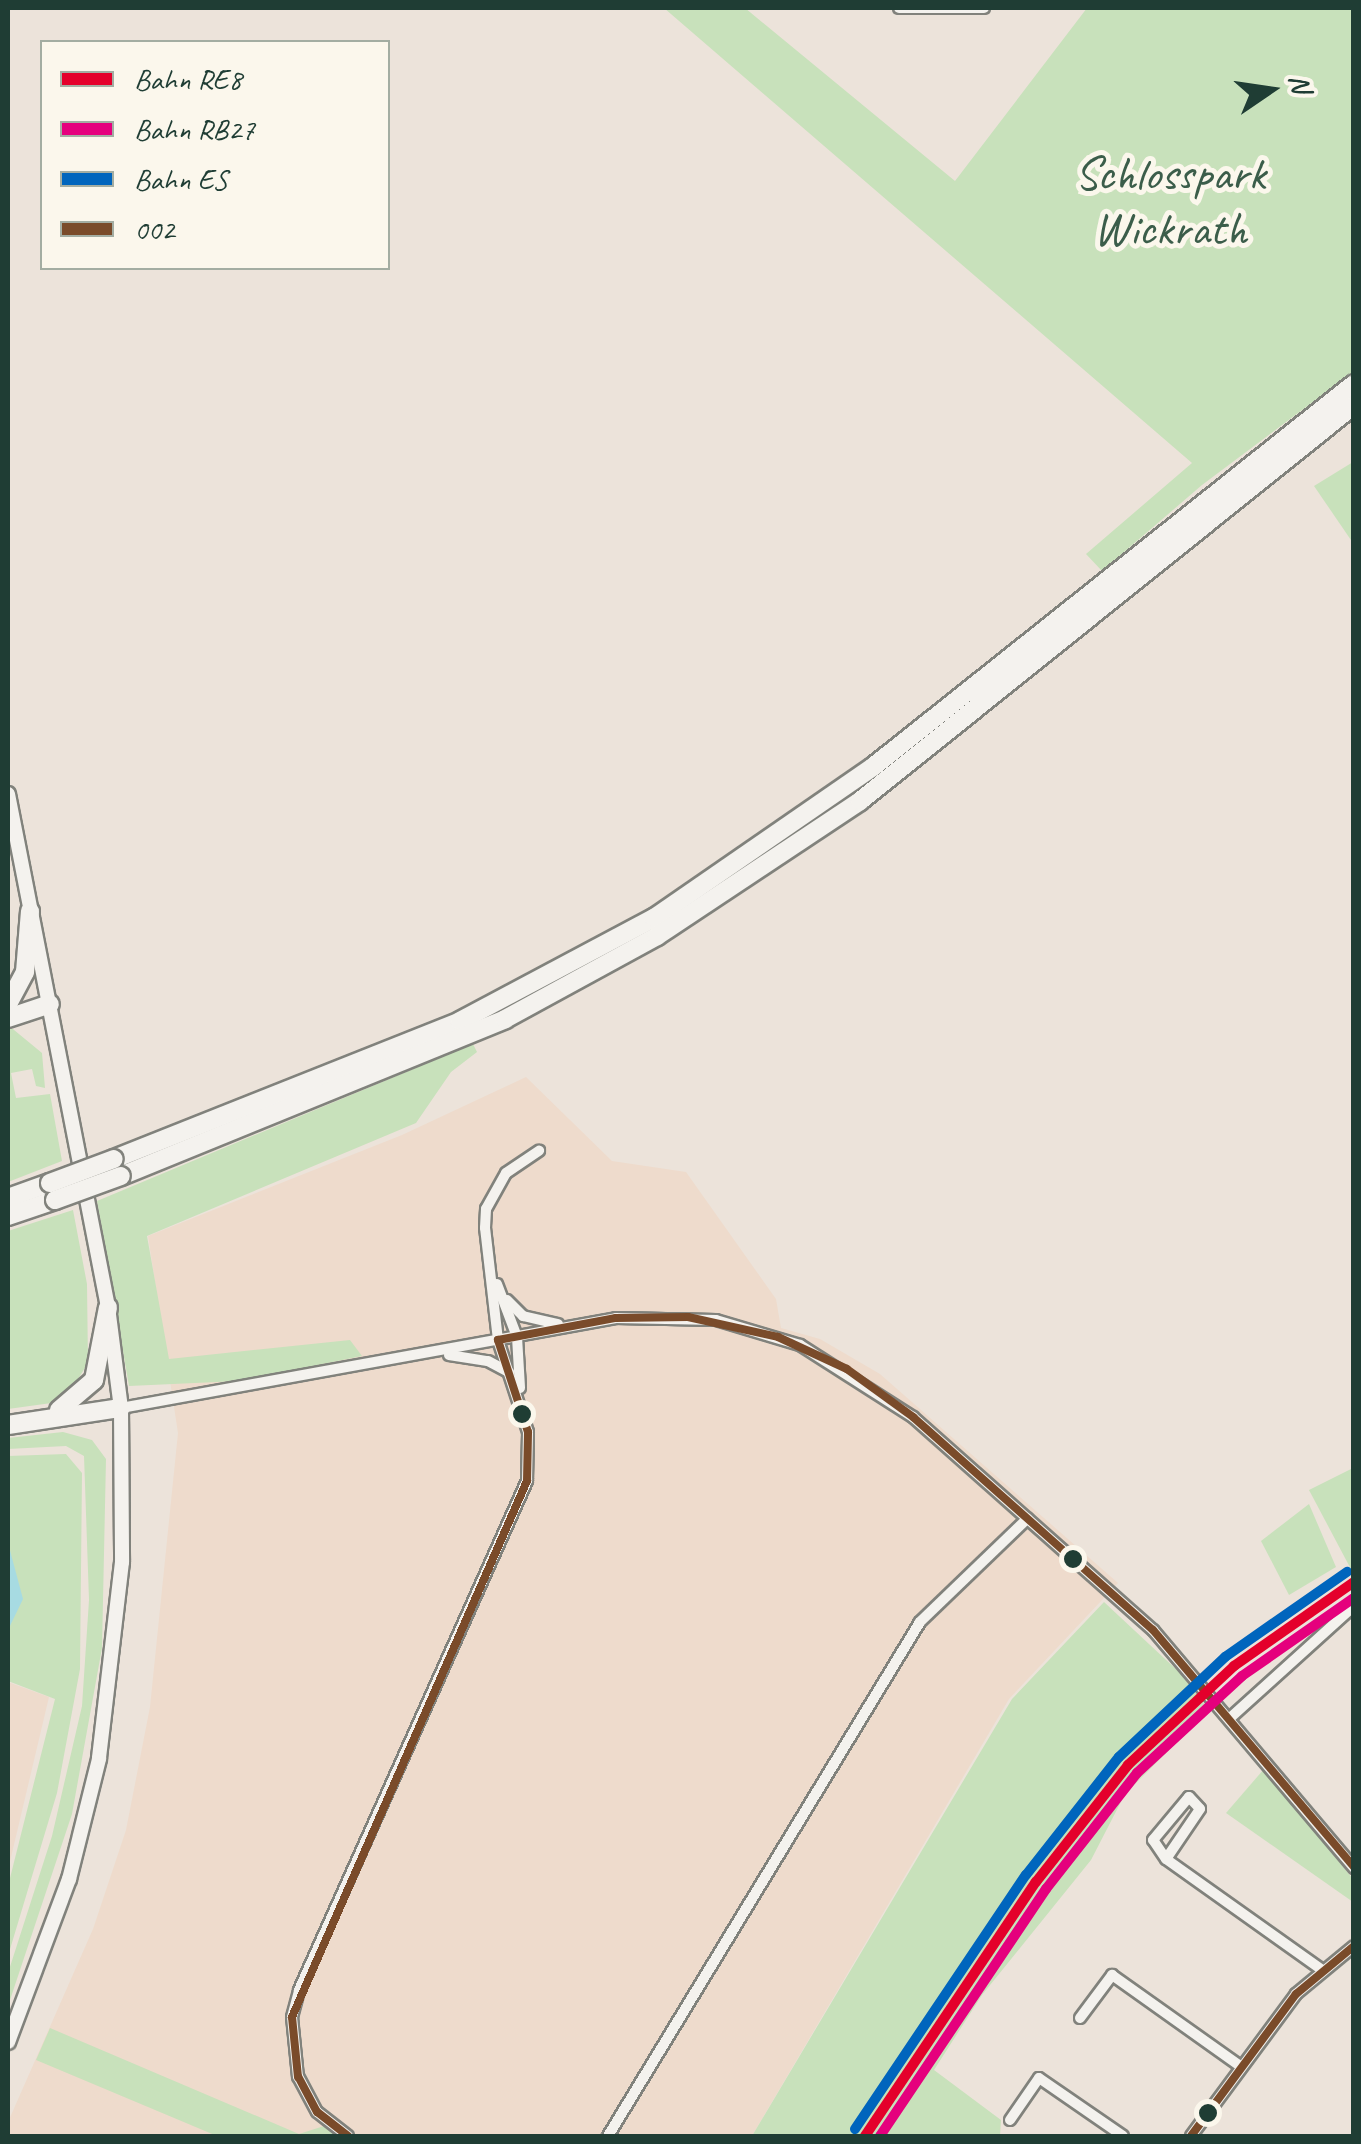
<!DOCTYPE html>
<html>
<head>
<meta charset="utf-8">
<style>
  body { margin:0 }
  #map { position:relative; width:1361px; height:2144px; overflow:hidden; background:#ece3da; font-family:Caveat,sans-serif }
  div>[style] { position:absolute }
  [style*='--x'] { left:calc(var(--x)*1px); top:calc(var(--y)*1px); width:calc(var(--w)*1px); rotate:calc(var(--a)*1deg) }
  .built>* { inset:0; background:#eedbcc }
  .green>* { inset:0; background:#c8e1bb }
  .water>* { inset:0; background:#a7dbe2 }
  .roads { filter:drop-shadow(2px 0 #81827c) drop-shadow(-2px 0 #81827c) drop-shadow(0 2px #81827c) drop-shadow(0 -2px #81827c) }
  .minor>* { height:10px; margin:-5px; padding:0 5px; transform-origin:5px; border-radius:5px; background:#f4f2ee }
  .secondary>* { height:14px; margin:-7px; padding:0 7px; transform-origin:7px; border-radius:7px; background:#f4f2ee }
  .motorway>* { height:18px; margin:-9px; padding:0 9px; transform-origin:9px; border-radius:9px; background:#f4f2ee }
  .bridges { filter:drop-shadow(2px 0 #81827c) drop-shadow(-2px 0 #81827c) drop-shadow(0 2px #81827c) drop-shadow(0 -2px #81827c) }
  .motorway-bridge>* { height:18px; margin:-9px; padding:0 9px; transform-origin:9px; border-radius:9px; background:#f4f2ee }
  .bus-1>* { height:8px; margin:-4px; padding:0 4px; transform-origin:4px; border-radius:4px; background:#7a4b2a }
  .rail-1>* { height:10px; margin:-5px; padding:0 5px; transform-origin:5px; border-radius:5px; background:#e4002b }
  .rail-2>* { height:10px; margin:-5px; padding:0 5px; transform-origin:5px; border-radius:5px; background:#e5007d }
  .rail-3>* { height:10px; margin:-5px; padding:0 5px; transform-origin:5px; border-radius:5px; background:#0065bd }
  .dots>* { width:28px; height:28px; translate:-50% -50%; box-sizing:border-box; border:5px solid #fbf7ec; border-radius:50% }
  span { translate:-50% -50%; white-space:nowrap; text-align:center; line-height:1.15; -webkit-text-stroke:10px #fbf7ec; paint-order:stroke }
  .park-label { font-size:48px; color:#3b5d4a }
  .frame { position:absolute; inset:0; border:10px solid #1f3d34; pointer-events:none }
  .legend { position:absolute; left:40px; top:40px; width:350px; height:230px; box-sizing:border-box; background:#fbf7ec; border:2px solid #a3ada2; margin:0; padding:12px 18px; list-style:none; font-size:30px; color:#1f3d34 }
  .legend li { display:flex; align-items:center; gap:20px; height:50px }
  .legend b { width:50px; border:2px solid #a3ada2 }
  .north { position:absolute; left:1221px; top:40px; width:100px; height:100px; -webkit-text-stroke:8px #fbf7ec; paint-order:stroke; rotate:77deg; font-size:28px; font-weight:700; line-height:40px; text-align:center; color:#1f3d34 }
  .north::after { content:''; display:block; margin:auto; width:35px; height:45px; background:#1f3d34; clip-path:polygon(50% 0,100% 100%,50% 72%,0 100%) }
</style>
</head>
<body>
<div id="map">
  <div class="built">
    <div style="clip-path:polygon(526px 1077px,612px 1161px,686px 1172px,776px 1299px,781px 1328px,820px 1339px,880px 1374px,1118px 1583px,1009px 1699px,752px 2136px,8px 2136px,8px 2122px,93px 1929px,126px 1830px,150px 1707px,178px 1433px,148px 1236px,402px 1135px)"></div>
    <div style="clip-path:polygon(8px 1682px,49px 1697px,8px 1870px)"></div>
  </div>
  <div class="green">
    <div style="clip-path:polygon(664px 8px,745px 8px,955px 181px,1087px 8px,1353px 8px,1353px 372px,1202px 485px,1102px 571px,1086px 554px,1192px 463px)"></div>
    <div style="clip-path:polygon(1353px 462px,1353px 543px,1314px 486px)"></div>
    <div style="clip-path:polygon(8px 1025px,42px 1053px,45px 1088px,36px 1086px,32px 1069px,11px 1073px,16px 1098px,50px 1094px,62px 1161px,8px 1182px)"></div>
    <div style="clip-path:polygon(473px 1044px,477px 1052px,451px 1072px,416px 1123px,147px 1236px,169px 1359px,350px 1340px,362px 1356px,239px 1381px,129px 1386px,97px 1201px)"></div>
    <div style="clip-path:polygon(73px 1210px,87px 1284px,88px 1363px,78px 1379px,86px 1386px,66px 1401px,8px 1409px,8px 1231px)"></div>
    <div style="clip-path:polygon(63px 1432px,92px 1440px,106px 1459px,102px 1648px,72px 1814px,8px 2006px,8px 1973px,52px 1836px,82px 1706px,89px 1600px,84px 1456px,66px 1446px,8px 1449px,8px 1438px)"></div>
    <div style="clip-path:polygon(66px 1454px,82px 1473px,80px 1669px,57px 1793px,8px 1956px,8px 1886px,55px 1699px,8px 1681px,8px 1456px)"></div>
    <div style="clip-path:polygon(1353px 1468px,1353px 1573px,1309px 1490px)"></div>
    <div style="clip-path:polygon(1309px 1504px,1336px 1567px,1289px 1595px,1261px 1541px)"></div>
    <div style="clip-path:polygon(1104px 1602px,1179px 1672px,1209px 1710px,1125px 1794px,1091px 1860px,982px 1995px,934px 2070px,1001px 2120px,1000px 2136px,752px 2136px,1012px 1699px)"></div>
    <div style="clip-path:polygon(1264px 1769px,1353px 1879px,1353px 1902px,1226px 1813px)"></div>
    <div style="clip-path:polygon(50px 2028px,299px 2134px,324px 2126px,338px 2136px,217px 2136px,36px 2060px)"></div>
  </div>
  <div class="water">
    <div style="clip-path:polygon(8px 1543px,23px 1599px,8px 1630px)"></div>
  </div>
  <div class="roads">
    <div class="minor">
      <div style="--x:899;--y:8;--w:85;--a:0"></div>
      <div style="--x:497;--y:1284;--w:57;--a:69.3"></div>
      <div style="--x:517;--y:1337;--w:51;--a:86.6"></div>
      <div style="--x:507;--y:1300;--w:23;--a:45"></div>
      <div style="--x:523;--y:1316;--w:36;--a:13"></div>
      <div style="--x:449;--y:1355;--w:39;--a:9"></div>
      <div style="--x:488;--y:1361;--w:24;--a:28"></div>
      <div style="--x:121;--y:1408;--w:503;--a:-10.3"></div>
      <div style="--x:616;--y:1318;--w:100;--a:1.1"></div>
      <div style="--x:716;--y:1320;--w:88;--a:16.6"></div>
      <div style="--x:800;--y:1345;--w:134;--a:32.5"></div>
      <div style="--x:913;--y:1417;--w:321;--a:41.6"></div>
      <div style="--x:1153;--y:1630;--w:312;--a:49.8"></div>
      <div style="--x:1230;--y:1718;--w:167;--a:-42.1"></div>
      <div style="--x:1166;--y:1859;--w:23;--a:-124"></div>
      <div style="--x:1153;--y:1840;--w:56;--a:-50.1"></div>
      <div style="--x:1189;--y:1797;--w:16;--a:47"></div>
      <div style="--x:1200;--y:1809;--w:60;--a:124.2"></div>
      <div style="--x:1166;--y:1859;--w:191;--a:35.4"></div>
      <div style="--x:1080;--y:2018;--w:54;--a:-53.3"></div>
      <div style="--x:1112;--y:1975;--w:157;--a:35.4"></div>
      <div style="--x:1010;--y:2120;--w:51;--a:-55.4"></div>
      <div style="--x:1039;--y:2078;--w:102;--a:34.6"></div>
      <div style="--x:348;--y:2136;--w:39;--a:-142"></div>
      <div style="--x:317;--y:2112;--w:40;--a:-118"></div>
      <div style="--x:298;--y:2077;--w:60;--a:-95.7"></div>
      <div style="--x:292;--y:2017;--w:28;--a:-75"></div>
      <div style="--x:299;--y:1990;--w:558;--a:-65.87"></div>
      <div style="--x:527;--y:1481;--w:49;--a:-88.8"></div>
      <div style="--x:528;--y:1432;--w:97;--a:-108.1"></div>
      <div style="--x:498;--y:1340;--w:113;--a:-96.6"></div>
      <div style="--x:485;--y:1228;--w:19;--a:-87"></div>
      <div style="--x:486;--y:1209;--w:41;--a:-60.9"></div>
      <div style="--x:506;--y:1173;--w:40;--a:-34"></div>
      <div style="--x:608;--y:2136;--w:601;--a:-58.74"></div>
      <div style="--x:920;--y:1622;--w:149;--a:-43.9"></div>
      <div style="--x:1191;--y:2136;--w:177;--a:-53.5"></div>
      <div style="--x:1296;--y:1994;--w:75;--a:-39.6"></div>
    </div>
    <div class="secondary">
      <div style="--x:8;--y:794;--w:523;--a:78.97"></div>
      <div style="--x:108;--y:1307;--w:102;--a:82.7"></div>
      <div style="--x:121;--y:1408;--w:154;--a:89.6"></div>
      <div style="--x:122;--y:1562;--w:198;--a:96.7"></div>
      <div style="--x:99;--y:1759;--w:124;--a:104"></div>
      <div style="--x:69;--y:1879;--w:174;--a:110.5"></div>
    </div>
    <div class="motorway">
      <div style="--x:8;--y:1004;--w:36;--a:-62"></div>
      <div style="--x:25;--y:972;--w:61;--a:-85.3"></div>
      <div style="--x:8;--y:1018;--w:44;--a:-18.4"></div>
      <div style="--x:114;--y:1159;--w:373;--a:-21.7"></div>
      <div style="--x:460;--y:1021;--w:220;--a:-28"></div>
      <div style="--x:654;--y:918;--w:267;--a:-34.6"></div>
      <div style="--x:874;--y:766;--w:613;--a:-38.51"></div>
      <div style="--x:121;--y:1176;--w:415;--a:-22.2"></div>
      <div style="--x:505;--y:1019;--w:173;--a:-28.6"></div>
      <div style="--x:657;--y:936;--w:244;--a:-33.6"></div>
      <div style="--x:860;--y:801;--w:633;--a:-38.72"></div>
      <div style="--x:8;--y:1198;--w:45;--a:-19.7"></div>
      <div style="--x:8;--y:1216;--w:50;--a:-18.8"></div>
      <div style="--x:59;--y:1410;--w:46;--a:-40.6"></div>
      <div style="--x:94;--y:1380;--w:74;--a:-79.1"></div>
      <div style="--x:8;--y:1425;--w:114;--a:-8.6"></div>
    </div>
  </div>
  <div class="bridges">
    <div class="motorway-bridge">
      <div style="--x:50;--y:1183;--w:68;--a:-20.6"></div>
      <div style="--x:55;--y:1200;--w:70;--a:-20"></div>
    </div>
  </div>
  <div class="bus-1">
    <div style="--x:498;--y:1340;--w:120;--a:-10.6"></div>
    <div style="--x:616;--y:1318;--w:72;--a:-0.8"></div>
    <div style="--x:688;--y:1317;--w:92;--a:12.5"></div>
    <div style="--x:778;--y:1337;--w:76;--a:24.9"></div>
    <div style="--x:847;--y:1369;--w:82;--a:36"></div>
    <div style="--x:913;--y:1417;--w:321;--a:41.6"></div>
    <div style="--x:1153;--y:1630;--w:311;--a:49.7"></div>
    <div style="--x:348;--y:2136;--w:39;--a:-142"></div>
    <div style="--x:317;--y:2112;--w:40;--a:-118"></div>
    <div style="--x:298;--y:2077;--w:60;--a:-95.7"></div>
    <div style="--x:292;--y:2017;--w:585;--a:-66.33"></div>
    <div style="--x:527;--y:1481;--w:49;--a:-88.8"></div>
    <div style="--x:528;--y:1432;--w:97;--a:-108.1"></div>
    <div style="--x:1191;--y:2136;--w:177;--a:-53.5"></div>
    <div style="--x:1296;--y:1994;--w:75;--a:-39.6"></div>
  </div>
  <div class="rail-1">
    <div style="--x:865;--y:2136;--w:306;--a:-56.1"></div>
    <div style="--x:1036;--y:1882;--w:149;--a:-51.8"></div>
    <div style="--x:1128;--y:1765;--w:145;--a:-43"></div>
    <div style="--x:1234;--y:1666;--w:146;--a:-35"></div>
  </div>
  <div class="rail-2">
    <div style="--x:880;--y:2136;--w:298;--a:-56.1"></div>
    <div style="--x:1046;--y:1889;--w:147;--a:-51.9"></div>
    <div style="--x:1137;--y:1773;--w:143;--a:-42.7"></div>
    <div style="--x:1242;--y:1676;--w:136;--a:-34.9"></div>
  </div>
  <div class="rail-3">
    <div style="--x:855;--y:2129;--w:306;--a:-56.1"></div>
    <div style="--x:1026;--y:1875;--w:150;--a:-51.8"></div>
    <div style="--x:1119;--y:1757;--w:146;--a:-43.3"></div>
    <div style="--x:1225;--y:1657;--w:149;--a:-34.9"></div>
  </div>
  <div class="dots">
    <div style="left:522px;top:1414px;background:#1f3d34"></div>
    <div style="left:1073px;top:1559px;background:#1f3d34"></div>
    <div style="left:1208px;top:2113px;background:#1f3d34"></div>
  </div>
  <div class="park-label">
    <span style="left:1170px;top:201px">Schlosspark<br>Wickrath</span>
  </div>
  <div class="frame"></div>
  <ul class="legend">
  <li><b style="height:12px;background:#e4002b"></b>Bahn RE8</li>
  <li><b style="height:12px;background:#e5007d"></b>Bahn RB27</li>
  <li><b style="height:12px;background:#0065bd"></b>Bahn ES</li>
  <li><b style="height:12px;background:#7a4b2a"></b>002</li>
  </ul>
  <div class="north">N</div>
</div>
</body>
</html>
